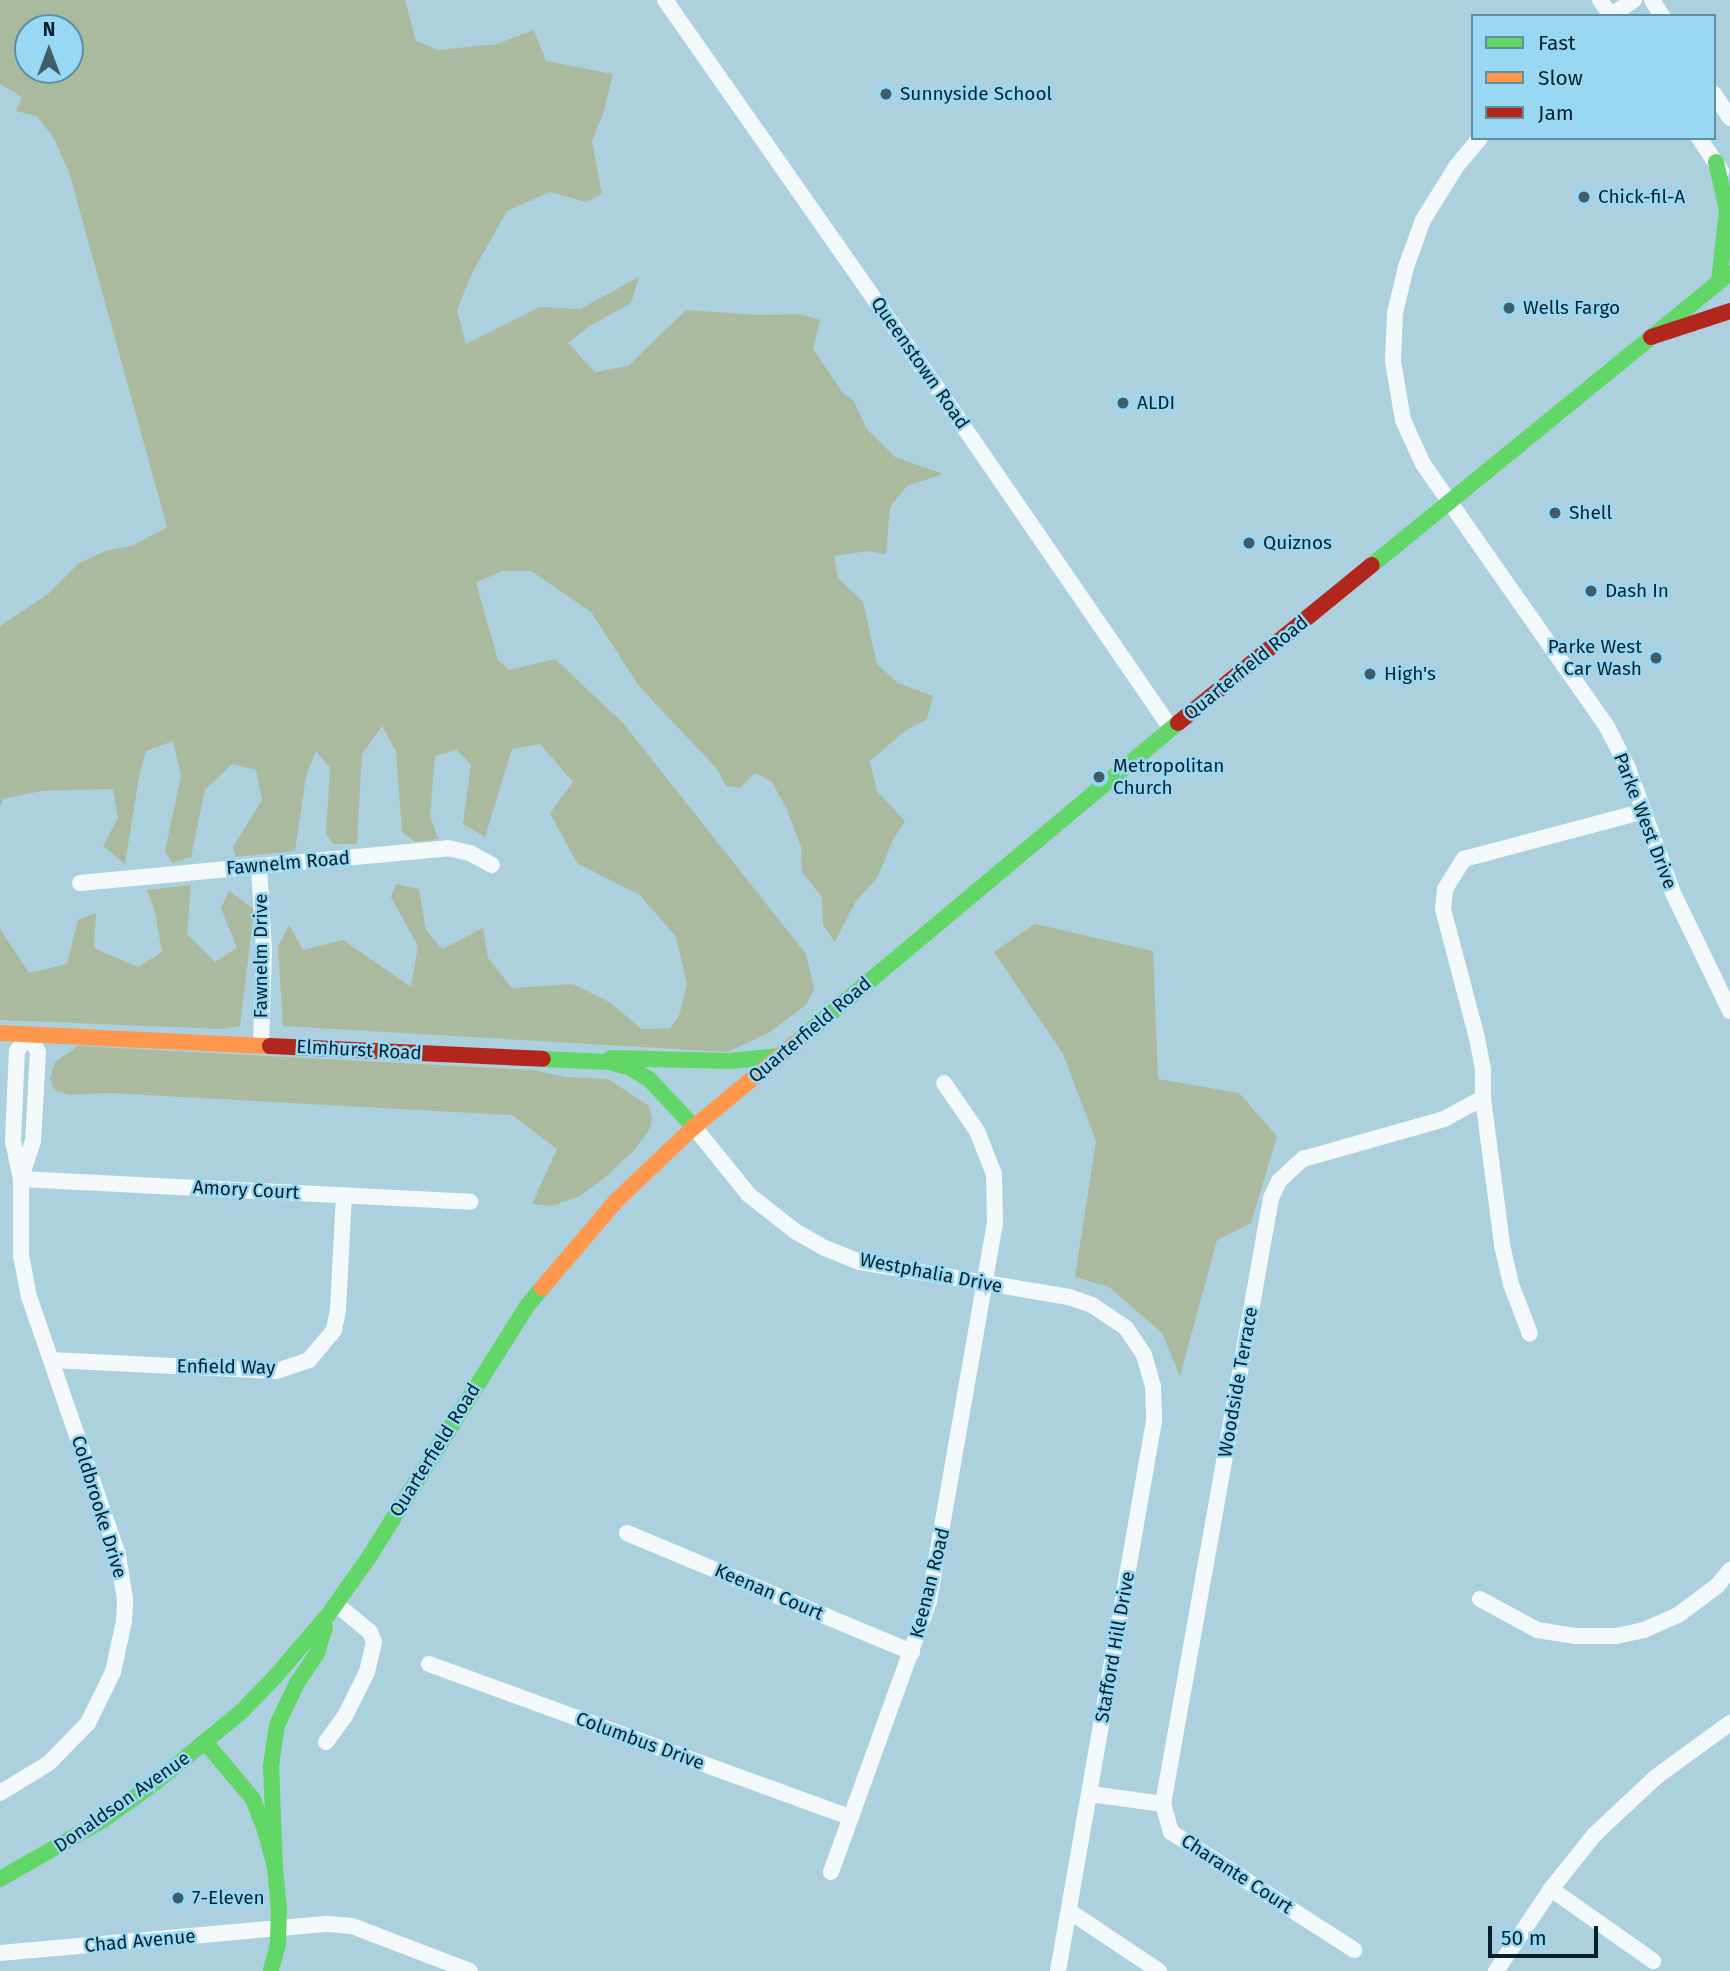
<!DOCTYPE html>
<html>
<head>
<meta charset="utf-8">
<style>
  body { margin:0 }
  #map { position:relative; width:1730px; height:1971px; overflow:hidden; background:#add0df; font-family:"Fira Sans",sans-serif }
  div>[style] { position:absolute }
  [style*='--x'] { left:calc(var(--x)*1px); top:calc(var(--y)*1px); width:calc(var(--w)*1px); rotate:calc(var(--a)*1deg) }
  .green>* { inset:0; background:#abb99e }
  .street>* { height:16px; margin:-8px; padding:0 8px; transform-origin:8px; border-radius:8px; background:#f3f8fa }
  .fast>* { height:16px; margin:-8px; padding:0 8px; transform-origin:8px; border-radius:8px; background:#63d668 }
  .slow>* { height:16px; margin:-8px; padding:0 8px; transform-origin:8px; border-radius:8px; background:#ff974d }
  .jam>* { height:16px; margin:-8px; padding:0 8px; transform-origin:8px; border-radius:8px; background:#b3261e }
  .dots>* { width:19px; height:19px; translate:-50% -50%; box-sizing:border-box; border:4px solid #99d8f3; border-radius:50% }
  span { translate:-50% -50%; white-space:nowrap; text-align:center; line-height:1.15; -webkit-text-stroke:5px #99d8f3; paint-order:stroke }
  .poi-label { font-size:19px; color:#06212b }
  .left { translate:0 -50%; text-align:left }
  .right { translate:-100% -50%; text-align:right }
  .street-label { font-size:19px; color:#06212b }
  .legend { position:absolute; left:1471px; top:14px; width:245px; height:126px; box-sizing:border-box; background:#99d8f3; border:2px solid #5e8fa3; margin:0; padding:9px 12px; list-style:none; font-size:21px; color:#06212b }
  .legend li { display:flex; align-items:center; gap:14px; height:35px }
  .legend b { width:35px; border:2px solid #5e8fa3 }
  .north { position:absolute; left:14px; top:14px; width:70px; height:70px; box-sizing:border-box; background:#99d8f3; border:2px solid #5e8fa3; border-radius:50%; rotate:0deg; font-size:19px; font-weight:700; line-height:28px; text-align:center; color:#06212b }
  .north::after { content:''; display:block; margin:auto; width:24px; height:32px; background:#405e6a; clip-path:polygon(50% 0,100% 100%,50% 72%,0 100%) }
  .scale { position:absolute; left:1488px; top:1926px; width:110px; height:32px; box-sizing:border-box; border:4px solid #06212b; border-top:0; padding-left:9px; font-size:21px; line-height:24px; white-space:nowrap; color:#06212b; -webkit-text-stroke:5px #99d8f3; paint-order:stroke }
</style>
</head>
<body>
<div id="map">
  <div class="green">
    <div style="clip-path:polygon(evenodd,0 0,405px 0,416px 41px,438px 50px,497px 44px,534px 30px,546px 61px,613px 74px,604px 111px,592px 141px,602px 194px,586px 202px,550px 192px,507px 211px,473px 271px,457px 310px,466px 344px,540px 307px,580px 309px,639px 277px,631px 303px,588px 327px,568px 343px,595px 372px,628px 366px,686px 310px,757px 315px,800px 314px,820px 320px,813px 349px,843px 393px,854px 401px,866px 428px,895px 457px,943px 474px,907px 486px,890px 507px,886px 554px,868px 551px,834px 556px,838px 578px,863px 602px,877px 664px,898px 683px,933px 696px,927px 719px,905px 731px,870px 761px,877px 791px,905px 821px,893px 840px,877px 878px,856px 901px,835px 942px,823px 925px,822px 897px,802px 872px,801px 847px,787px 810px,772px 782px,755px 773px,740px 788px,726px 786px,717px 769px,639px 686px,591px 612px,531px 571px,502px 571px,476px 583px,498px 660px,509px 670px,555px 659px,623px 723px,806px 954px,814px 989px,806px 1005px,767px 1034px,727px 1052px,283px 1026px,278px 947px,289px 925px,303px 950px,343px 940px,411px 987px,418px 946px,391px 897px,396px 884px,419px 889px,426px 930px,442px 949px,483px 928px,488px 958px,512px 988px,573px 984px,609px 1002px,642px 1029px,670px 1028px,679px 1016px,687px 984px,676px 937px,640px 895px,577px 863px,550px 813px,573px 782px,540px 744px,512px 749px,485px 837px,463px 824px,471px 764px,456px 750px,435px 756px,430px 816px,438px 839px,415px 842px,402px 832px,396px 751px,382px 726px,362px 754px,357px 844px,333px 844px,326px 834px,330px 768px,316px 751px,306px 776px,295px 851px,236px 857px,233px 847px,262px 800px,256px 770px,232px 764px,205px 790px,191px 857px,172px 863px,165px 851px,181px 776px,173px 741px,146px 751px,139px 777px,125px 864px,103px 846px,118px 818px,113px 789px,41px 791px,3px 799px,0 807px,0 626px,48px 594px,79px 563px,108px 550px,132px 546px,167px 527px,69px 172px,53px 137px,37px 116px,16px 111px,22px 97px,0 84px,0 0,28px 28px,70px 28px,70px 70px,28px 70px,28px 28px)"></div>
    <div style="clip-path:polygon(191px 885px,187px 934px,215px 962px,237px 948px,221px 908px,229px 891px,254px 909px,240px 1026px,224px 1029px,0 1020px,0 929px,29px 973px,67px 964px,78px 920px,96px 913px,94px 948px,138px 967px,162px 952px,155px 912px,147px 890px)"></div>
    <div style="clip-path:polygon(1035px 924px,1153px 951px,1158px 1079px,1239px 1093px,1277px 1136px,1251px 1223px,1217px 1240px,1180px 1376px,1162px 1333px,1109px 1287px,1075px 1277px,1096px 1141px,1063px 1054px,994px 952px)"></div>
    <div style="clip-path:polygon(78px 1046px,534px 1070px,566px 1077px,608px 1079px,649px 1106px,652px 1118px,650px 1129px,635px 1149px,608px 1175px,580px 1196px,552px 1206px,532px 1204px,557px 1149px,512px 1115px,109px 1093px,71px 1095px,55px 1091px,50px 1079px,55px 1062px)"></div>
  </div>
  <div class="street">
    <div style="--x:665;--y:0;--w:470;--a:55"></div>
    <div style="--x:935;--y:385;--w:417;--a:55.5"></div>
    <div style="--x:1600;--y:0;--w:19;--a:55"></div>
    <div style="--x:1652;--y:0;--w:19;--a:58"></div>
    <div style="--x:1610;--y:16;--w:29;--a:-34"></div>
    <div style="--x:1714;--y:94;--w:29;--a:56"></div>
    <div style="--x:1480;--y:138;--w:38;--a:130"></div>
    <div style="--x:1456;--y:167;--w:62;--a:121.9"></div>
    <div style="--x:1423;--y:220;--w:50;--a:109.9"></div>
    <div style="--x:1406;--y:267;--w:47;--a:103.4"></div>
    <div style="--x:1395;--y:313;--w:48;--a:92.4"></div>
    <div style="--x:1393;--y:361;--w:60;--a:80.4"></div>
    <div style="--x:1403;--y:420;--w:48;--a:65.6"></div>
    <div style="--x:1423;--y:464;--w:321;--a:55"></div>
    <div style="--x:1607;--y:727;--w:46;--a:62.9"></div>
    <div style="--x:1628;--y:768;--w:133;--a:70.2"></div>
    <div style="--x:1673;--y:893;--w:131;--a:64.2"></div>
    <div style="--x:1699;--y:138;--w:40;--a:56"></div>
    <div style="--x:259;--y:866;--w:83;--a:86.6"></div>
    <div style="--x:264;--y:949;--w:97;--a:91.8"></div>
    <div style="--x:80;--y:883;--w:370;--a:-5.4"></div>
    <div style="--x:448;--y:848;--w:23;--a:13"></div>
    <div style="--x:470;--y:853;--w:25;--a:29"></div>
    <div style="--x:1483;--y:1098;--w:148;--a:82.6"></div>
    <div style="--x:1502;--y:1245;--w:40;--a:77"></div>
    <div style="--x:1511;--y:1284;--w:53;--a:69.2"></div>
    <div style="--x:694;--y:1127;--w:87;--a:51"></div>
    <div style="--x:749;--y:1195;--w:58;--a:38"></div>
    <div style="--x:795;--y:1231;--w:34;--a:30"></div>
    <div style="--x:825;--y:1248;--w:38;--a:22"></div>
    <div style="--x:860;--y:1262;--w:212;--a:9.5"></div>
    <div style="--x:1069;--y:1297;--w:24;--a:19"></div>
    <div style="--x:1092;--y:1305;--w:41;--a:34.1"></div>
    <div style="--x:1126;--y:1328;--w:32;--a:56"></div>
    <div style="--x:1144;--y:1355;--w:32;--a:74"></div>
    <div style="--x:1153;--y:1386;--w:35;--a:88"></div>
    <div style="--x:1154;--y:1421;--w:558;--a:99.9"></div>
    <div style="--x:21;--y:1179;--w:450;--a:2.9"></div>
    <div style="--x:51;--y:1360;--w:225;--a:2.8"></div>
    <div style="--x:276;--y:1371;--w:35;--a:-18"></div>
    <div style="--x:309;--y:1360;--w:39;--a:-50"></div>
    <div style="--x:334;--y:1330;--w:21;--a:-79"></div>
    <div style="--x:338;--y:1309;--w:114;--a:-87"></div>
    <div style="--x:627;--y:1533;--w:309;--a:22.7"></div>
    <div style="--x:1480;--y:1599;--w:65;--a:28.5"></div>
    <div style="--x:1537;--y:1630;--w:38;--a:9"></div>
    <div style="--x:1575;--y:1636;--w:41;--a:0"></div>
    <div style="--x:1616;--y:1636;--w:29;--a:-12"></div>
    <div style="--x:1644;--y:1630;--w:37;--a:-24"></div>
    <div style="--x:1678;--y:1615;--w:49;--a:-36.6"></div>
    <div style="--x:1717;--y:1586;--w:21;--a:-51"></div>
    <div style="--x:429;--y:1664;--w:449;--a:20"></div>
    <div style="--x:326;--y:1742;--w:32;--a:-54"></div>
    <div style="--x:345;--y:1716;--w:49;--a:-63.4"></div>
    <div style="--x:367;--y:1672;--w:31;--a:-77"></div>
    <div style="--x:374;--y:1642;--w:11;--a:-112"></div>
    <div style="--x:370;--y:1632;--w:44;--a:-140.5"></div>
    <div style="--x:0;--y:1793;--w:57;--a:-31.5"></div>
    <div style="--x:49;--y:1763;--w:56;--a:-45.7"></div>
    <div style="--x:88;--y:1723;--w:57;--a:-63.9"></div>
    <div style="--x:113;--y:1672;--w:52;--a:-77.8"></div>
    <div style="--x:124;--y:1621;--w:22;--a:-87"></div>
    <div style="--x:125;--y:1599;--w:45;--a:-99"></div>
    <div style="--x:118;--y:1555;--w:273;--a:-109"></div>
    <div style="--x:29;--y:1297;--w:43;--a:-100.8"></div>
    <div style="--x:21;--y:1255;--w:76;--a:-90"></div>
    <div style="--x:21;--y:1179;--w:39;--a:-102"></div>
    <div style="--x:13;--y:1141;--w:90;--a:-87.5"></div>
    <div style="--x:17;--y:1051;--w:20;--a:-53"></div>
    <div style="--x:29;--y:1035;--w:19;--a:62"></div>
    <div style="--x:38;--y:1052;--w:89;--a:93.2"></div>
    <div style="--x:33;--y:1141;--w:40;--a:108"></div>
    <div style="--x:1090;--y:1794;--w:74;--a:7.8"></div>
    <div style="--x:1163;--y:1804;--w:29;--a:74"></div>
    <div style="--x:1171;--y:1832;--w:218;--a:32.8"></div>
    <div style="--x:1163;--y:1804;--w:616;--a:-79.89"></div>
    <div style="--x:1271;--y:1198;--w:19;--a:-65"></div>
    <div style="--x:1279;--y:1181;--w:33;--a:-43"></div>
    <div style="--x:1303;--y:1159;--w:147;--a:-15.8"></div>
    <div style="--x:1444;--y:1119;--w:44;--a:-28.3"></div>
    <div style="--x:1483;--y:1098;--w:29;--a:-90"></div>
    <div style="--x:1483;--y:1069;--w:32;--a:-101"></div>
    <div style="--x:1477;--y:1038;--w:133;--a:-104.8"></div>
    <div style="--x:1443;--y:909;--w:20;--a:-84"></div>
    <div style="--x:1445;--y:889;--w:36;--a:-58"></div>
    <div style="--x:1464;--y:859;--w:186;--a:-14.9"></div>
    <div style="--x:831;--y:1872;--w:288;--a:-70.1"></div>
    <div style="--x:929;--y:1601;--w:385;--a:-80.1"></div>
    <div style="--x:995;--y:1222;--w:48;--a:-91.2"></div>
    <div style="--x:994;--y:1174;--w:46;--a:-111.6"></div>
    <div style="--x:977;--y:1131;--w:58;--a:-124.5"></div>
    <div style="--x:1551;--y:1889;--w:125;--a:35.2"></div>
    <div style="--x:1069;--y:1911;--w:108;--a:33.7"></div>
    <div style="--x:0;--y:1953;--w:329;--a:-5.1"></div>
    <div style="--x:328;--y:1924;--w:24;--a:5"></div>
    <div style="--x:352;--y:1926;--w:126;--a:20.9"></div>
    <div style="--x:1496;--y:1971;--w:99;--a:-56.1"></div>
    <div style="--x:1551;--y:1889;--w:70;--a:-51.3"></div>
    <div style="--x:1595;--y:1834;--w:83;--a:-43.1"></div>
    <div style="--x:1656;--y:1777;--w:92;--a:-36.1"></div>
  </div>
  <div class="fast">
    <div style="--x:1716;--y:162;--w:49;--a:77.1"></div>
    <div style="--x:1727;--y:210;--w:71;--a:96.4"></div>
    <div style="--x:1372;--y:565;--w:462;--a:-39.2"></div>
    <div style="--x:800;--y:1039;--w:493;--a:-39.9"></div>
    <div style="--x:611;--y:1058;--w:119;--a:1.4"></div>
    <div style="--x:730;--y:1061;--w:50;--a:-5.7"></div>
    <div style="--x:543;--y:1059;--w:66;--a:2.6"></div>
    <div style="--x:609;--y:1062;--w:23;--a:15"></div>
    <div style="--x:631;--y:1068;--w:22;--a:32"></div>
    <div style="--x:650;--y:1080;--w:64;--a:46.9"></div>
    <div style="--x:206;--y:1743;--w:73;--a:50"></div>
    <div style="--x:253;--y:1799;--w:33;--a:69"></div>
    <div style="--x:265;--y:1830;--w:39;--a:75"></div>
    <div style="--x:275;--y:1868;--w:42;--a:84.6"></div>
    <div style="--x:279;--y:1910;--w:34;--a:92"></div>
    <div style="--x:278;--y:1944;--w:28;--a:105"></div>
    <div style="--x:275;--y:1868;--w:102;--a:-92.2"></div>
    <div style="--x:271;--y:1766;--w:41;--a:-81.7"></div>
    <div style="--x:277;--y:1725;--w:47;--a:-64.5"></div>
    <div style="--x:297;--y:1683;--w:36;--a:-56"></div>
    <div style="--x:317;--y:1653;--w:27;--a:-73"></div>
    <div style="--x:0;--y:1879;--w:119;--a:-29.8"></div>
    <div style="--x:103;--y:1820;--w:65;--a:-35.6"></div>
    <div style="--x:156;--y:1782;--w:112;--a:-39.5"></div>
    <div style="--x:242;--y:1711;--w:47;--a:-45.9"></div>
    <div style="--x:275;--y:1677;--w:82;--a:-49.5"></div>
    <div style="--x:328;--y:1615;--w:71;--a:-54.7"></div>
    <div style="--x:369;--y:1557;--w:297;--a:-57.8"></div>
    <div style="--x:527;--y:1306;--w:23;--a:-50"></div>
  </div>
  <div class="slow">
    <div style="--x:0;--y:1033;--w:270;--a:2.8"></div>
    <div style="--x:542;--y:1288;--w:116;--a:-49.6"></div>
    <div style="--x:617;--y:1200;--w:106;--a:-43.5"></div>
    <div style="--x:694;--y:1127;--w:138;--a:-39.7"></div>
  </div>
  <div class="jam">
    <div style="--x:1651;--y:337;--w:83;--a:-18.2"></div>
    <div style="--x:1178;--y:723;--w:250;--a:-39.2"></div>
    <div style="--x:270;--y:1046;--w:273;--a:2.7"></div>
  </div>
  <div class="dots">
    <div style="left:886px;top:94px;background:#405e6a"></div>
    <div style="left:1584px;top:197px;background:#405e6a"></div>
    <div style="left:1509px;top:308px;background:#405e6a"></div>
    <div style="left:1123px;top:403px;background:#405e6a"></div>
    <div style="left:1555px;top:513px;background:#405e6a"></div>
    <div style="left:1249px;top:543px;background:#405e6a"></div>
    <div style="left:1591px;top:591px;background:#405e6a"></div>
    <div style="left:1656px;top:658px;background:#405e6a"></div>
    <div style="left:1370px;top:674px;background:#405e6a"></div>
    <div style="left:1099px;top:777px;background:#405e6a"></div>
    <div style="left:178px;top:1898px;background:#405e6a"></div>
  </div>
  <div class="poi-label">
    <span class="left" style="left:900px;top:94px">Sunnyside School</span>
    <span class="left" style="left:1598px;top:197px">Chick-fil-A</span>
    <span class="left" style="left:1523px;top:308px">Wells Fargo</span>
    <span class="left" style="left:1137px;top:403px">ALDI</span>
    <span class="left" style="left:1569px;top:513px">Shell</span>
    <span class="left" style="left:1263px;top:543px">Quiznos</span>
    <span class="left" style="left:1605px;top:591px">Dash In</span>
    <span class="right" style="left:1642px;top:658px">Parke West<br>Car Wash</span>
    <span class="left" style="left:1384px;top:674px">High's</span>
    <span class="left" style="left:1113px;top:777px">Metropolitan<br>Church</span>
    <span class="left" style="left:192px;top:1898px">7-Eleven</span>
  </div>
  <div class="street-label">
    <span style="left:920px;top:363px;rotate:55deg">Queenstown Road</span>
    <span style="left:1246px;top:668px;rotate:-39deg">Quarterfield Road</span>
    <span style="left:1645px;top:821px;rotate:69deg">Parke West Drive</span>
    <span style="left:288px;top:863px;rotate:-5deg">Fawnelm Road</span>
    <span style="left:261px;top:956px;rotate:-90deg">Fawnelm Drive</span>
    <span style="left:810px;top:1030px;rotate:-40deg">Quarterfield Road</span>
    <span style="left:359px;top:1050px;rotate:3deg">Elmhurst Road</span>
    <span style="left:246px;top:1190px;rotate:3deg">Amory Court</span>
    <span style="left:931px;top:1273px;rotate:11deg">Westphalia Drive</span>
    <span style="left:226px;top:1367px;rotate:1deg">Enfield Way</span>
    <span style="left:1238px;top:1382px;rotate:-80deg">Woodside Terrace</span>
    <span style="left:435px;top:1450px;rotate:-58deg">Quarterfield Road</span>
    <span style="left:99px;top:1507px;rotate:73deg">Coldbrooke Drive</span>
    <span style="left:930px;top:1583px;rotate:-76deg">Keenan Road</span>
    <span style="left:769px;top:1592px;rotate:23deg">Keenan Court</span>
    <span style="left:1115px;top:1647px;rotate:-80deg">Stafford Hill Drive</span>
    <span style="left:640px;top:1741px;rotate:20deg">Columbus Drive</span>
    <span style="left:122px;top:1802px;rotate:-35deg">Donaldson Avenue</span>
    <span style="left:1237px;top:1874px;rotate:33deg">Charante Court</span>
    <span style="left:140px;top:1941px;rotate:-5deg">Chad Avenue</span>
  </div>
  <ul class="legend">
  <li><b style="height:9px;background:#63d668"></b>Fast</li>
  <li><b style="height:9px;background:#ff974d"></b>Slow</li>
  <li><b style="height:9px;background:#b3261e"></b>Jam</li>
  </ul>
  <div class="north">N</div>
  <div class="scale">50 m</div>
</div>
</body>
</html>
